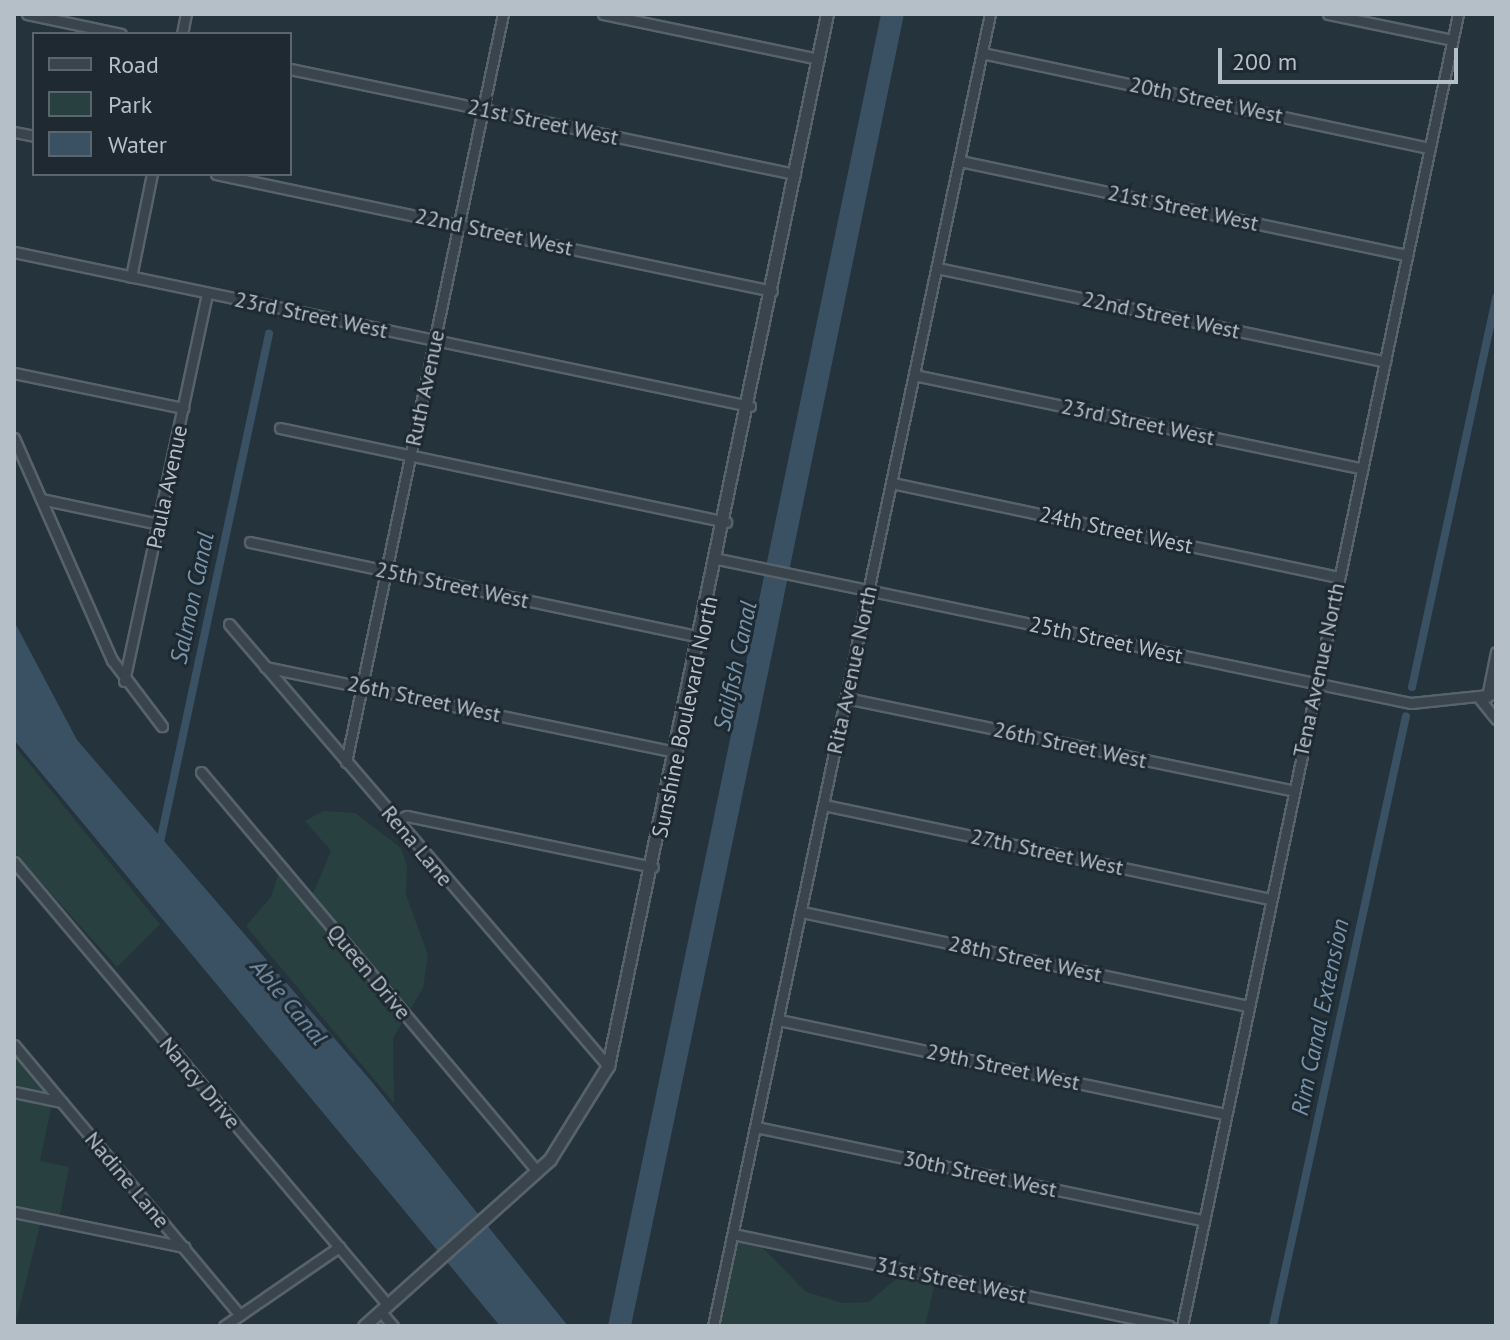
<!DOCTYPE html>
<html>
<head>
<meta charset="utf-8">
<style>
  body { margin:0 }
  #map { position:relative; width:1510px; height:1340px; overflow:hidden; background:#25333d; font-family:"PT Sans",sans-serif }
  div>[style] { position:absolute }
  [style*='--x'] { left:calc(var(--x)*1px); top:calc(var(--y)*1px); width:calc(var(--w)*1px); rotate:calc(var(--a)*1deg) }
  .green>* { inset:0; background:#28403f }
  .water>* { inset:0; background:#3a5164 }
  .canal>* { height:8px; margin:-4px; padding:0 4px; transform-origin:4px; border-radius:4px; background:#3a5164 }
  .roads { filter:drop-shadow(2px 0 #57626b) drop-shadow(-2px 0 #57626b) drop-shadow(0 2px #57626b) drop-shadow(0 -2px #57626b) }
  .minor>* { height:9px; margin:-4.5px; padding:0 4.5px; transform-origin:4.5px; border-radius:4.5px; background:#39444d }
  .tertiary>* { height:11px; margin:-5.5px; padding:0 5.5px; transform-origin:5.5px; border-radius:5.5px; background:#39444d }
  span { translate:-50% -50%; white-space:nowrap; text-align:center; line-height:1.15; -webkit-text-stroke:6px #1e2932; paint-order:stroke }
  .street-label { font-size:22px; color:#b5bfc8 }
  .water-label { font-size:24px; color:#7794aa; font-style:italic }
  .frame { position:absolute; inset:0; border:16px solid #b5bfc8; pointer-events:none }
  .legend { position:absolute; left:32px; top:32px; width:260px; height:144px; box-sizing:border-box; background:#1e2932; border:2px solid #5a656e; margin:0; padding:10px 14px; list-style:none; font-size:24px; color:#b5bfc8 }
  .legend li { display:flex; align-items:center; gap:16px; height:40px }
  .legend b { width:40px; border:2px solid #5a656e }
  .scale { position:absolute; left:1218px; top:48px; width:240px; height:36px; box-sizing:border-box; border:4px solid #b5bfc8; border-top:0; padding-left:10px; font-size:24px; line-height:28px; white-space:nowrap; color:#b5bfc8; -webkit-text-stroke:6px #1e2932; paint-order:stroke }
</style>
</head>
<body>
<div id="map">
  <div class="green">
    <div style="clip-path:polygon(14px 745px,160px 924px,117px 967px,14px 852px)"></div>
    <div style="clip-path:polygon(323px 811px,355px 813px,401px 848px,407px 866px,406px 895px,428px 955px,423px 988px,393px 1038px,394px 1103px,246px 926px,271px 897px,281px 866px,312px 896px,331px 851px,305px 821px)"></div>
    <div style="clip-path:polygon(14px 1047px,54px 1094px,40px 1161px,69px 1167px,60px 1215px,42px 1217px,15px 1326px)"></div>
    <div style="clip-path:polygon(733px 1233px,756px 1241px,806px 1292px,843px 1303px,869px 1302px,909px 1268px,937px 1274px,925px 1326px,720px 1326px)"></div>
  </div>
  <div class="water">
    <div style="clip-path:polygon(881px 14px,904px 14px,773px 649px,631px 1326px,608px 1326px)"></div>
    <div style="clip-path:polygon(14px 621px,77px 740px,372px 1082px,568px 1326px,500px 1326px,14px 740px)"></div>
  </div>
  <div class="canal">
    <div style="--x:1412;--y:687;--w:399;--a:-77.8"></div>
    <div style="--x:159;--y:847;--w:525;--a:-77.9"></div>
    <div style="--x:1273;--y:1326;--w:624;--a:-77.7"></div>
  </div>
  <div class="roads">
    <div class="minor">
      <div style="--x:27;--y:14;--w:96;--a:12"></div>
      <div style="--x:603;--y:14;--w:220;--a:11.8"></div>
      <div style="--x:1328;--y:14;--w:127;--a:11.8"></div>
      <div style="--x:182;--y:34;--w:20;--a:-79"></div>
      <div style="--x:982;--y:53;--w:458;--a:12"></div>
      <div style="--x:290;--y:69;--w:516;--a:11.75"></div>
      <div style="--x:14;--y:132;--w:20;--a:11"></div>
      <div style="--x:960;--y:161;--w:457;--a:11.9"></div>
      <div style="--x:216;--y:174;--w:568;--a:11.88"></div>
      <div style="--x:14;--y:252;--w:752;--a:11.82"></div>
      <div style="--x:937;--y:268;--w:458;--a:11.8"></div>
      <div style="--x:131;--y:277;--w:105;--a:-78.5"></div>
      <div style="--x:14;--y:373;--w:173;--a:11.7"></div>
      <div style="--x:914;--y:375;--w:458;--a:11.8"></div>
      <div style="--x:280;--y:428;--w:456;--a:11.9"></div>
      <div style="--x:14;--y:438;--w:243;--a:66.2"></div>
      <div style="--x:112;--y:660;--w:83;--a:52.9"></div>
      <div style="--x:892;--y:483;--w:457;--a:11.9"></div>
      <div style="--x:41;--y:499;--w:121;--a:12"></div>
      <div style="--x:250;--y:542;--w:461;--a:11.9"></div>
      <div style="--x:718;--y:559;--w:708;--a:11.74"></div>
      <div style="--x:1411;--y:703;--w:85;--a:-6"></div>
      <div style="--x:229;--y:624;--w:582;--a:49.39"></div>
      <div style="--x:265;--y:667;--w:421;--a:11.7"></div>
      <div style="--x:124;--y:681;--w:397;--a:-77.9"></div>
      <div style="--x:1487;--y:697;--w:46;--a:-78.7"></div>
      <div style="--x:846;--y:698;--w:458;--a:11.7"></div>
      <div style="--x:1479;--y:698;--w:27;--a:51"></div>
      <div style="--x:346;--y:762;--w:764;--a:-78.15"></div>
      <div style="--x:201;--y:772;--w:522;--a:49.9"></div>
      <div style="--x:824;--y:805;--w:457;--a:11.9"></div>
      <div style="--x:395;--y:820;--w:13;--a:-18"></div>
      <div style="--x:407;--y:816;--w:251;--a:11.7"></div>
      <div style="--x:14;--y:862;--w:578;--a:49.84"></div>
      <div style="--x:802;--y:912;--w:457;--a:11.9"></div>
      <div style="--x:779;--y:1020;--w:457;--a:11.9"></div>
      <div style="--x:14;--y:1045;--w:352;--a:50.1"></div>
      <div style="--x:14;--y:1092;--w:49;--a:11.8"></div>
      <div style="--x:756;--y:1127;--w:458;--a:11.8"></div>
      <div style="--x:14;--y:1212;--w:174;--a:11.6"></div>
      <div style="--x:733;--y:1234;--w:446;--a:11.9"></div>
      <div style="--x:380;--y:1311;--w:20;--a:49"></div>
      <div style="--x:224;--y:1326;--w:140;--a:-34.5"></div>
      <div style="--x:713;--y:1326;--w:1341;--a:-78.08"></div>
      <div style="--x:1182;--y:1326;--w:1341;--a:-78.12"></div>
    </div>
    <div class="tertiary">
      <div style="--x:364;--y:1326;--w:250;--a:-41.9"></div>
      <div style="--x:550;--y:1159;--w:110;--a:-58.1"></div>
      <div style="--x:608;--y:1066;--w:1075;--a:-78.24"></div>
    </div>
  </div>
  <div class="street-label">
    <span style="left:1206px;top:100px;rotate:12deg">20th Street West</span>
    <span style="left:543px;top:122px;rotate:12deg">21st Street West</span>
    <span style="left:1183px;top:208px;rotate:12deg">21st Street West</span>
    <span style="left:494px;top:232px;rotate:12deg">22nd Street West</span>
    <span style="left:311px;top:315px;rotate:12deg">23rd Street West</span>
    <span style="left:1161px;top:315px;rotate:12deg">22nd Street West</span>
    <span style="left:425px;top:388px;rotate:-78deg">Ruth Avenue</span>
    <span style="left:1138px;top:422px;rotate:12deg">23rd Street West</span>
    <span style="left:167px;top:487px;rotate:-78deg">Paula Avenue</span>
    <span style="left:1116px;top:530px;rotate:12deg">24th Street West</span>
    <span style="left:452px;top:585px;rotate:12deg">25th Street West</span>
    <span style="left:1106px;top:640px;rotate:12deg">25th Street West</span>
    <span style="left:852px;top:670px;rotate:-78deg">Rita Avenue North</span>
    <span style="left:1319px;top:670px;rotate:-78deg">Tena Avenue North</span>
    <span style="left:424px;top:699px;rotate:12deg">26th Street West</span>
    <span style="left:685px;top:717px;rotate:-78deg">Sunshine Boulevard North</span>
    <span style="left:1070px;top:745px;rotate:12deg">26th Street West</span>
    <span style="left:417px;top:846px;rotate:50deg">Rena Lane</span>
    <span style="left:1047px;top:852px;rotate:12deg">27th Street West</span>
    <span style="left:1025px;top:959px;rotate:12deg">28th Street West</span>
    <span style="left:369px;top:972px;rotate:50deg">Queen Drive</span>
    <span style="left:1003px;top:1067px;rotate:12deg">29th Street West</span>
    <span style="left:200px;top:1083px;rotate:50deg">Nancy Drive</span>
    <span style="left:980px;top:1174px;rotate:12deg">30th Street West</span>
    <span style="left:127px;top:1180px;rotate:50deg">Nadine Lane</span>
    <span style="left:951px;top:1280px;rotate:12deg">31st Street West</span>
  </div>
  <div class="water-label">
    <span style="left:192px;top:598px;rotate:-78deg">Salmon Canal</span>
    <span style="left:735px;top:666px;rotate:-78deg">Sailfish Canal</span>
    <span style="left:289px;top:1002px;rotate:50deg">Able Canal</span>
    <span style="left:1320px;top:1017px;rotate:-78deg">Rim Canal Extension</span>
  </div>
  <div class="frame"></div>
  <ul class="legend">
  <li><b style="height:10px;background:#39444d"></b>Road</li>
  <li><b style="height:22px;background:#28403f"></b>Park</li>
  <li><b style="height:22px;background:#3a5164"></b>Water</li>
  </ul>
  <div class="scale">200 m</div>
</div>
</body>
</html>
